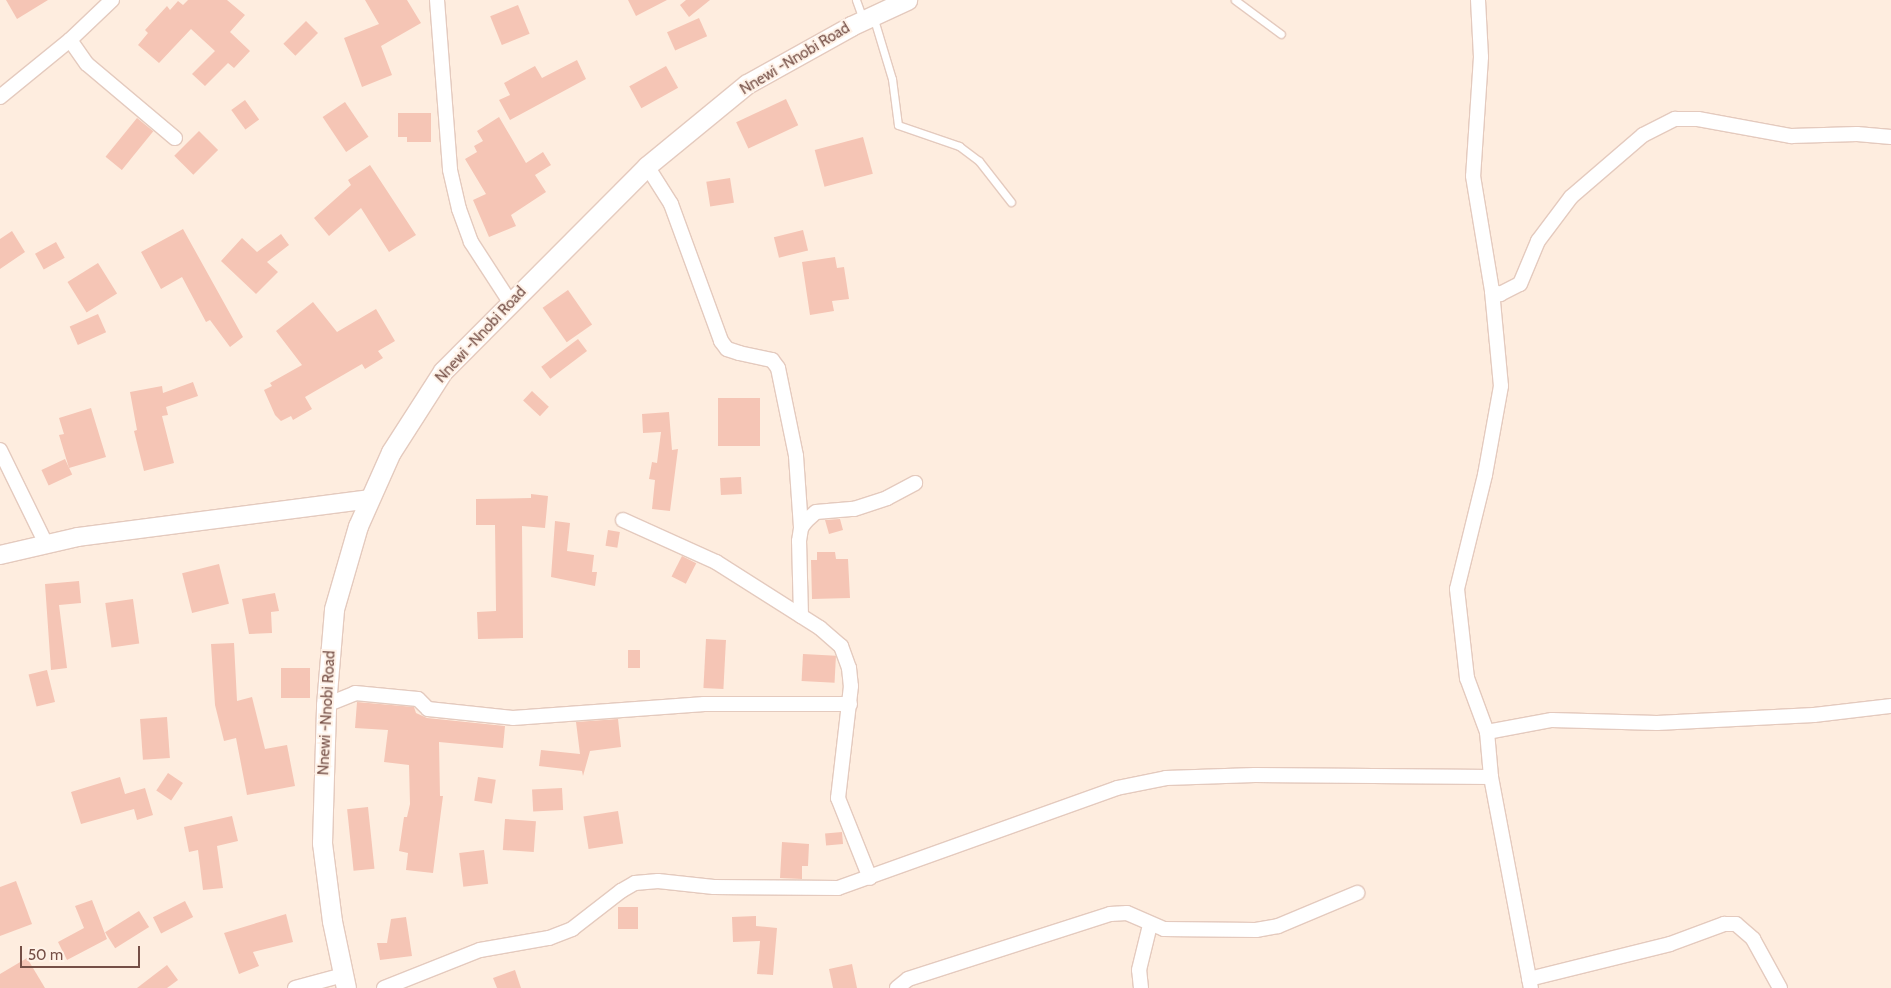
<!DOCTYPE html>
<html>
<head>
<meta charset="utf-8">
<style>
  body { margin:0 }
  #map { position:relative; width:1891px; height:988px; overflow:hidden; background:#feeddf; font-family:Cabin,sans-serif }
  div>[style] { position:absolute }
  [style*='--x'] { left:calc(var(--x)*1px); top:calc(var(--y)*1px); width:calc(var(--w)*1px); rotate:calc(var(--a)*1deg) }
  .building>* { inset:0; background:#f5c5b5; transform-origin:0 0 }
  .roads { filter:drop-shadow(1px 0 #e4cabe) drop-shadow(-1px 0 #e4cabe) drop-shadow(0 1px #e4cabe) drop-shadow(0 -1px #e4cabe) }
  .service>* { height:7px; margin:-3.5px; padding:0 3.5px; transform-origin:3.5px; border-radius:3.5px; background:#fff }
  .minor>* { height:14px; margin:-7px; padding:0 7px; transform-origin:7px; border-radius:7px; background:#fff }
  .tertiary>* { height:18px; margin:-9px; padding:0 9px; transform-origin:9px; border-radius:9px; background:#fff }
  .secondary>* { height:19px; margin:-9.5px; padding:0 9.5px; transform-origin:9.5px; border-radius:9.5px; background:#fff }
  span { translate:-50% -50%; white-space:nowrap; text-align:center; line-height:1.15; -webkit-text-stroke:4px #fff2e7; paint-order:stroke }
  .street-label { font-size:15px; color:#754f46 }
  .scale { position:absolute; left:20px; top:946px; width:120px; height:22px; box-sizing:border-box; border:2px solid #754f46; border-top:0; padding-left:6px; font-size:15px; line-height:18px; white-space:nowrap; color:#754f46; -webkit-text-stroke:4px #fff2e7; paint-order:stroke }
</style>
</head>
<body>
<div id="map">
  <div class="building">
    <div style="clip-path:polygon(6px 0,48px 0,17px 19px)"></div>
    <div style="clip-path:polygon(188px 0,227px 0,245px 15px,230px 32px,250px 51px,234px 68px,228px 63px,205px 86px,192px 74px,215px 51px,191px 29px,159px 63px,138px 45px,148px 33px,145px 30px,167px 6px,170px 10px,178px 1px,183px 5px)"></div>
    <div style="clip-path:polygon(365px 0,407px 0,421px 23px,381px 46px,392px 75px,362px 87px,344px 38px,379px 24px)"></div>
    <div style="clip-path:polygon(628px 0,667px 0,636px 16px)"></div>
    <div style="clip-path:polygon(686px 0,710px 0,689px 17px,680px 5px)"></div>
    <div style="left:518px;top:5px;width:31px;height:30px;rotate:68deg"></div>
    <div style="left:699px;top:18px;width:20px;height:35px;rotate:66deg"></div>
    <div style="left:306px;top:21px;width:17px;height:32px;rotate:45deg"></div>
    <div style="clip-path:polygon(577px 60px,586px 79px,510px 120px,499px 100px,510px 95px,504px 83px,535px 66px,542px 78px)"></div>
    <div style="left:666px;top:66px;width:25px;height:42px;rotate:61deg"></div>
    <div style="left:786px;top:99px;width:29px;height:55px;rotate:65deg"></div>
    <div style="left:245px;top:100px;width:24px;height:17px;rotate:54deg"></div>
    <div style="left:345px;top:102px;width:42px;height:27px;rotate:56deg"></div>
    <div style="clip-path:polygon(398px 113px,431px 113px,431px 142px,407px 142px,407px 137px,398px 137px)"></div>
    <div style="clip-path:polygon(499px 117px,526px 163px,543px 152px,551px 165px,535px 175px,546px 192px,511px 215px,516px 226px,489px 237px,473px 200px,486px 194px,465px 159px,477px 152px,474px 146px,483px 141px,477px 131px)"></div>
    <div style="left:137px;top:118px;width:21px;height:50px;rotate:39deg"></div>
    <div style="left:199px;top:131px;width:27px;height:35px;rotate:45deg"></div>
    <div style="left:863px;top:137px;width:38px;height:50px;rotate:75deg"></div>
    <div style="clip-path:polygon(370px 165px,416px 235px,389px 252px,361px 208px,329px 236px,314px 218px,351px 185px,348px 180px)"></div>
    <div style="left:730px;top:178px;width:25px;height:24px;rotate:81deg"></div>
    <div style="clip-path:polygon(183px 229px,243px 337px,230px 347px,210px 320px,206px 322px,182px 277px,161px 289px,141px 252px)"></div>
    <div style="left:803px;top:230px;width:21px;height:30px;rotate:76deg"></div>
    <div style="clip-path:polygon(12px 231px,25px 252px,0 269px,0 239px)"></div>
    <div style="clip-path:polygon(281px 234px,289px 245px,267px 262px,278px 272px,256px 294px,221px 261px,242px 238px,257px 252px)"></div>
    <div style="left:56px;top:242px;width:18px;height:24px;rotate:61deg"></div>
    <div style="clip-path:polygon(835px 257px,837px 268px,844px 267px,849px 299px,832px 301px,834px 311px,810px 315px,802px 262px)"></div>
    <div style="left:98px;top:263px;width:36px;height:36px;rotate:58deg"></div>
    <div style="left:568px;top:290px;width:42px;height:31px;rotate:55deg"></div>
    <div style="clip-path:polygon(313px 302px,337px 332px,376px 309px,395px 341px,378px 351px,383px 358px,365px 369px,362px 364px,305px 397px,312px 409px,293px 420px,291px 416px,281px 421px,275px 415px,264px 390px,272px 386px,270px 383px,302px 365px,276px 331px)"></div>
    <div style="left:98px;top:314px;width:20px;height:31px;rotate:66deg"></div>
    <div style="left:578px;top:339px;width:15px;height:46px;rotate:53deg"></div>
    <div style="clip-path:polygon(193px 382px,198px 396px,166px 407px,168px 415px,162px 416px,174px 463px,144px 471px,134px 431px,137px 430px,130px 392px,162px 386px,163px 393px)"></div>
    <div style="left:532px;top:391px;width:23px;height:13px;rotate:43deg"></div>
    <div style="left:718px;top:398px;width:42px;height:48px"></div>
    <div style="clip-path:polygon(91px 408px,106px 457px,69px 468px,59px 435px,64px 434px,59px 418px)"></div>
    <div style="clip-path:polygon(669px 412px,672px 450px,678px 449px,670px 511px,652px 509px,655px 480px,649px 479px,652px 462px,657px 463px,661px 432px,643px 433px,642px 414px)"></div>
    <div style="left:65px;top:459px;width:17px;height:26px;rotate:65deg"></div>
    <div style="left:741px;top:477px;width:17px;height:21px;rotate:87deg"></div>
    <div style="clip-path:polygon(531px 494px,548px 496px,545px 528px,522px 526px,523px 638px,478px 639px,477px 612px,496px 611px,495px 525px,476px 525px,476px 499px,531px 498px)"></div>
    <div style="clip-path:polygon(840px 519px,843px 530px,829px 534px,825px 520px)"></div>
    <div style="clip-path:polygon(555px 521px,570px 523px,567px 551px,594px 555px,592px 572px,597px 572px,595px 586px,551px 577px)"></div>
    <div style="left:608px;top:530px;width:12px;height:16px;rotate:9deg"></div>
    <div style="clip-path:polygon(817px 552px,835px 552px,836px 559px,848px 559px,850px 598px,812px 599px,811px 560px,817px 560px)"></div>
    <div style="left:682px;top:556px;width:16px;height:23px;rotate:27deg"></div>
    <div style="left:219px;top:564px;width:41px;height:38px;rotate:76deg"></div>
    <div style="clip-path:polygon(79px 581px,81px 603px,59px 605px,67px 668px,51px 670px,45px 584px)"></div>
    <div style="clip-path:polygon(275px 593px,279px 611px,271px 612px,272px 633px,249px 634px,242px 599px)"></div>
    <div style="left:133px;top:599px;width:45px;height:28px;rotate:82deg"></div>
    <div style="left:706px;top:639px;width:20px;height:49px;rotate:3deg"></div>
    <div style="clip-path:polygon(234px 643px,237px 701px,252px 697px,265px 749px,287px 745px,295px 786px,247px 795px,236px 738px,224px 741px,215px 705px,211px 644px)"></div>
    <div style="left:628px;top:650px;width:12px;height:18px"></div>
    <div style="left:803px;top:654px;width:33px;height:27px;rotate:3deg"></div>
    <div style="left:281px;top:668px;width:29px;height:30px"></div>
    <div style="left:47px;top:670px;width:33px;height:19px;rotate:76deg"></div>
    <div style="clip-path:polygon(357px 702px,414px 707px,416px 713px,427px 718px,505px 726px,503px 748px,439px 742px,440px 796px,443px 796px,433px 873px,406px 870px,408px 853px,399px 851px,404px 817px,407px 817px,410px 804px,409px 765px,384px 762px,388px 730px,355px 728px)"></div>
    <div style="left:167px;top:717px;width:41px;height:27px;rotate:86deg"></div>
    <div style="clip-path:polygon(618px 719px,621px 747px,590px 751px,583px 776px,582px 771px,539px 766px,541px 750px,580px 754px,576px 722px)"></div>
    <div style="left:168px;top:773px;width:18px;height:21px;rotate:34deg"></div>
    <div style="clip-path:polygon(120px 777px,125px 794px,145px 788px,153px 815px,137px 820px,134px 809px,81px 824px,71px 792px)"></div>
    <div style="left:478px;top:777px;width:18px;height:24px;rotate:9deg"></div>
    <div style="left:562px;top:788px;width:22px;height:30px;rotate:87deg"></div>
    <div style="left:368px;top:807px;width:62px;height:21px;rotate:84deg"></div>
    <div style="left:618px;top:811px;width:33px;height:35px;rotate:81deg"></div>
    <div style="clip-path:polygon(232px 816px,238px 841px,217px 846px,223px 888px,203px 890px,198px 850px,189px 852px,184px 827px)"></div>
    <div style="left:505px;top:819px;width:31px;height:31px;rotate:4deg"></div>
    <div style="left:842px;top:832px;width:12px;height:17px;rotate:85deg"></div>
    <div style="clip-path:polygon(782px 842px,809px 844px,808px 866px,802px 866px,802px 879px,780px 878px)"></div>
    <div style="left:484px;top:850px;width:34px;height:25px;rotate:83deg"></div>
    <div style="clip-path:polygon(16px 881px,32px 924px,0 936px,0 887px)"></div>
    <div style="clip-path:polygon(92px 900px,107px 939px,67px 960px,58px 942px,84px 928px,75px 906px)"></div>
    <div style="left:185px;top:901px;width:18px;height:36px;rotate:63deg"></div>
    <div style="left:618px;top:907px;width:20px;height:22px"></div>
    <div style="left:139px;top:911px;width:19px;height:40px;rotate:58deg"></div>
    <div style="clip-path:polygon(286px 914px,293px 942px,253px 952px,259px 966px,239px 974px,224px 933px)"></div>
    <div style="clip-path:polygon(756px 916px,756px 926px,777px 928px,773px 975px,757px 974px,760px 941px,733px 942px,732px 917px)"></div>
    <div style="clip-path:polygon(406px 917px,412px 956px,380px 960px,377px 943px,387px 943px,391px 919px)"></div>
    <div style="clip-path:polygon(27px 958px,45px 988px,0 988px,0 974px)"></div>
    <div style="clip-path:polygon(852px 964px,857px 988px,833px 988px,829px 969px)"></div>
    <div style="clip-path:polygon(167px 965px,178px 980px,167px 988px,137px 988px)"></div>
    <div style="clip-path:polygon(515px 970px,521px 988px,497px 988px,493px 978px)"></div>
  </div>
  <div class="roads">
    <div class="service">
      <div style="--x:856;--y:0;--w:20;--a:70"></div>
      <div style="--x:1235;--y:0;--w:57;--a:36.5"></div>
      <div style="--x:873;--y:16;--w:66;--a:73.2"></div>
      <div style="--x:892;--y:79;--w:46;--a:82.6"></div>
      <div style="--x:898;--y:125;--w:65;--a:19"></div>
      <div style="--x:959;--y:146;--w:25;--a:37"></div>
      <div style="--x:979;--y:161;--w:52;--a:52"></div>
    </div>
    <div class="minor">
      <div style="--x:437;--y:0;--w:170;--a:85.6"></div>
      <div style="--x:450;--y:170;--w:40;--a:77"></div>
      <div style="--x:459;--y:209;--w:35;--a:70"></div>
      <div style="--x:471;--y:242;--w:72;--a:57"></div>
      <div style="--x:1478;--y:0;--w:57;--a:87"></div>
      <div style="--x:1481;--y:57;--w:119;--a:93.8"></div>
      <div style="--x:1473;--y:176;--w:117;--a:80.6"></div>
      <div style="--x:1492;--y:291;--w:95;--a:84.6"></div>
      <div style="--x:1501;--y:386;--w:90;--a:100.2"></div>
      <div style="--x:1485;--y:475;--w:117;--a:103.8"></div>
      <div style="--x:1457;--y:589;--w:90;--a:83.6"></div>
      <div style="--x:1467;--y:678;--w:58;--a:69.7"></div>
      <div style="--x:1487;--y:732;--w:45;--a:84.9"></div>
      <div style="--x:1491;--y:777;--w:215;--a:79.3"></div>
      <div style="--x:70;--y:40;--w:29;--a:55"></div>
      <div style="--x:87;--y:64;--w:115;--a:40.1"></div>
      <div style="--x:0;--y:97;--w:90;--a:-39.2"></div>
      <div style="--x:70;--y:40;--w:58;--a:-43.6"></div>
      <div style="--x:647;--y:166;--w:45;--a:57.7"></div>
      <div style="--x:671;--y:204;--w:146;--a:69.9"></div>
      <div style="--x:721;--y:341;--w:10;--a:53"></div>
      <div style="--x:727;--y:349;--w:13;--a:18"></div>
      <div style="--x:739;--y:353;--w:34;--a:12"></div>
      <div style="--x:772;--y:360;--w:10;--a:53"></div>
      <div style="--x:778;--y:368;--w:90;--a:78.4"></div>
      <div style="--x:796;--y:456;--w:72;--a:86"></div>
      <div style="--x:1492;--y:291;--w:9;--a:21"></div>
      <div style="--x:1500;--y:294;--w:22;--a:-27"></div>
      <div style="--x:1520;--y:284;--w:47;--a:-67.3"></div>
      <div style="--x:1538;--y:241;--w:55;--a:-53.1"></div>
      <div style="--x:1571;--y:197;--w:95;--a:-40.7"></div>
      <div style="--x:1643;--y:135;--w:36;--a:-27"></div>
      <div style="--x:1675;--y:119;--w:23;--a:0"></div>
      <div style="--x:1698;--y:119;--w:95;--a:10.4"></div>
      <div style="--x:1791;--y:136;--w:66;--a:-1.7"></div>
      <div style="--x:1857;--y:134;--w:34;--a:5"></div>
      <div style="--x:0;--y:450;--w:105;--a:63.9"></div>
      <div style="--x:623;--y:520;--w:102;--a:24.3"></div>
      <div style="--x:716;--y:562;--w:123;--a:32.4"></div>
      <div style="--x:820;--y:628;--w:28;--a:41"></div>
      <div style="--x:841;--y:646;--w:23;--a:70"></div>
      <div style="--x:849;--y:668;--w:18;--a:84"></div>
      <div style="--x:851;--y:686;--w:113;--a:96.6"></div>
      <div style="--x:838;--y:798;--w:86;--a:68.2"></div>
      <div style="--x:801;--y:616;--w:75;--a:-91.5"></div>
      <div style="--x:799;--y:541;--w:13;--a:-81"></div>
      <div style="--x:801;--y:528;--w:9;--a:-54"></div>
      <div style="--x:806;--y:521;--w:13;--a:-42"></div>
      <div style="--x:816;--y:512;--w:38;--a:-5"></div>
      <div style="--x:854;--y:509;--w:35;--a:-18"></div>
      <div style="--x:887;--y:498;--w:32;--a:-28"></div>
      <div style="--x:326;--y:705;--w:31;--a:-22"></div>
      <div style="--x:355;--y:693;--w:63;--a:5.4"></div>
      <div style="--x:418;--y:699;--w:14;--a:45"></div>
      <div style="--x:428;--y:709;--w:85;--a:6"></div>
      <div style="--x:513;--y:718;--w:192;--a:-4.2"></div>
      <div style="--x:704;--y:704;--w:146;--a:0"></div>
      <div style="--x:1487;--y:732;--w:66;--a:-10.5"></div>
      <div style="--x:1552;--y:720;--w:105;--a:1.6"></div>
      <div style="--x:1657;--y:723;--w:157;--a:-2.9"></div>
      <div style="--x:1814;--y:715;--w:78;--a:-6.7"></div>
      <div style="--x:1529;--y:979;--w:145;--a:-13.9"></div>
      <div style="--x:1670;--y:944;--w:58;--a:-20.3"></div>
      <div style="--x:1724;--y:924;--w:12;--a:0"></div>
      <div style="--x:1736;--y:924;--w:23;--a:41"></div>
      <div style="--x:1753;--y:939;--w:56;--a:61.1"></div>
      <div style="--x:295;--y:988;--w:50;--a:-15.2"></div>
      <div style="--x:384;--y:988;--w:103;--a:-21.6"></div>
      <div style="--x:480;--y:950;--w:70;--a:-9.9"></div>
      <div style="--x:549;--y:938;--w:25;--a:-21"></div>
      <div style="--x:572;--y:929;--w:62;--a:-37.8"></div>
      <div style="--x:621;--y:891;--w:16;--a:-30"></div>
      <div style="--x:635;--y:883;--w:23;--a:-5"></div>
      <div style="--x:658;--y:881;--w:56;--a:6.1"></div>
      <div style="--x:714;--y:887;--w:124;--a:0.5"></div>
      <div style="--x:838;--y:888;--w:296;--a:-19.7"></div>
      <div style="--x:1117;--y:788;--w:50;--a:-11.5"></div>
      <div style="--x:1166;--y:778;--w:89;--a:-1.9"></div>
      <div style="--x:1255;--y:775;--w:236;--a:0.5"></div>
      <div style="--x:897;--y:988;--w:14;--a:-39"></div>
      <div style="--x:908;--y:979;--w:212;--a:-17.8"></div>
      <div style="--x:1110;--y:914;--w:17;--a:-3"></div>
      <div style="--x:1127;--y:913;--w:40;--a:23.4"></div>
      <div style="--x:1164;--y:929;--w:92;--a:0.6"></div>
      <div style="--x:1256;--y:930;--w:22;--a:-10"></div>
      <div style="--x:1278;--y:926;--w:86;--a:-22.7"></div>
      <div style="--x:1141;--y:988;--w:18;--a:-96"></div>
      <div style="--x:1139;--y:970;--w:46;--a:-76.3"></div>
    </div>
    <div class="tertiary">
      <div style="--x:0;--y:555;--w:80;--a:-13"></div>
      <div style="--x:78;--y:537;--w:294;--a:-7.4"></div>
    </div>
    <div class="secondary">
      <div style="--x:346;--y:988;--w:68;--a:-101.8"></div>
      <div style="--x:332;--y:921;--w:79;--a:-97.3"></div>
      <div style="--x:322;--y:843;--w:138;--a:-88.3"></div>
      <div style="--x:326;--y:705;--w:96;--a:-85.2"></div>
      <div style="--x:334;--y:609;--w:86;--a:-73.9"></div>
      <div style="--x:358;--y:526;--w:81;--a:-66"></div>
      <div style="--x:391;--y:452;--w:96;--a:-57.3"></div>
      <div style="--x:443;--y:371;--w:289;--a:-45.1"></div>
      <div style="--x:647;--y:166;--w:129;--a:-39.4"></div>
      <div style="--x:747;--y:84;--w:119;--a:-29.1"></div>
      <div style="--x:851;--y:26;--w:62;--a:-24.9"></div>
    </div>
  </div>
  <div class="street-label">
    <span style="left:795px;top:59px;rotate:-31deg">Nnewi -Nnobi Road</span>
    <span style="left:481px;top:335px;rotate:-47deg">Nnewi -Nnobi Road</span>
    <span style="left:327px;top:713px;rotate:-87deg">Nnewi -Nnobi Road</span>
  </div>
  <div class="scale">50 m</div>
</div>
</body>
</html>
